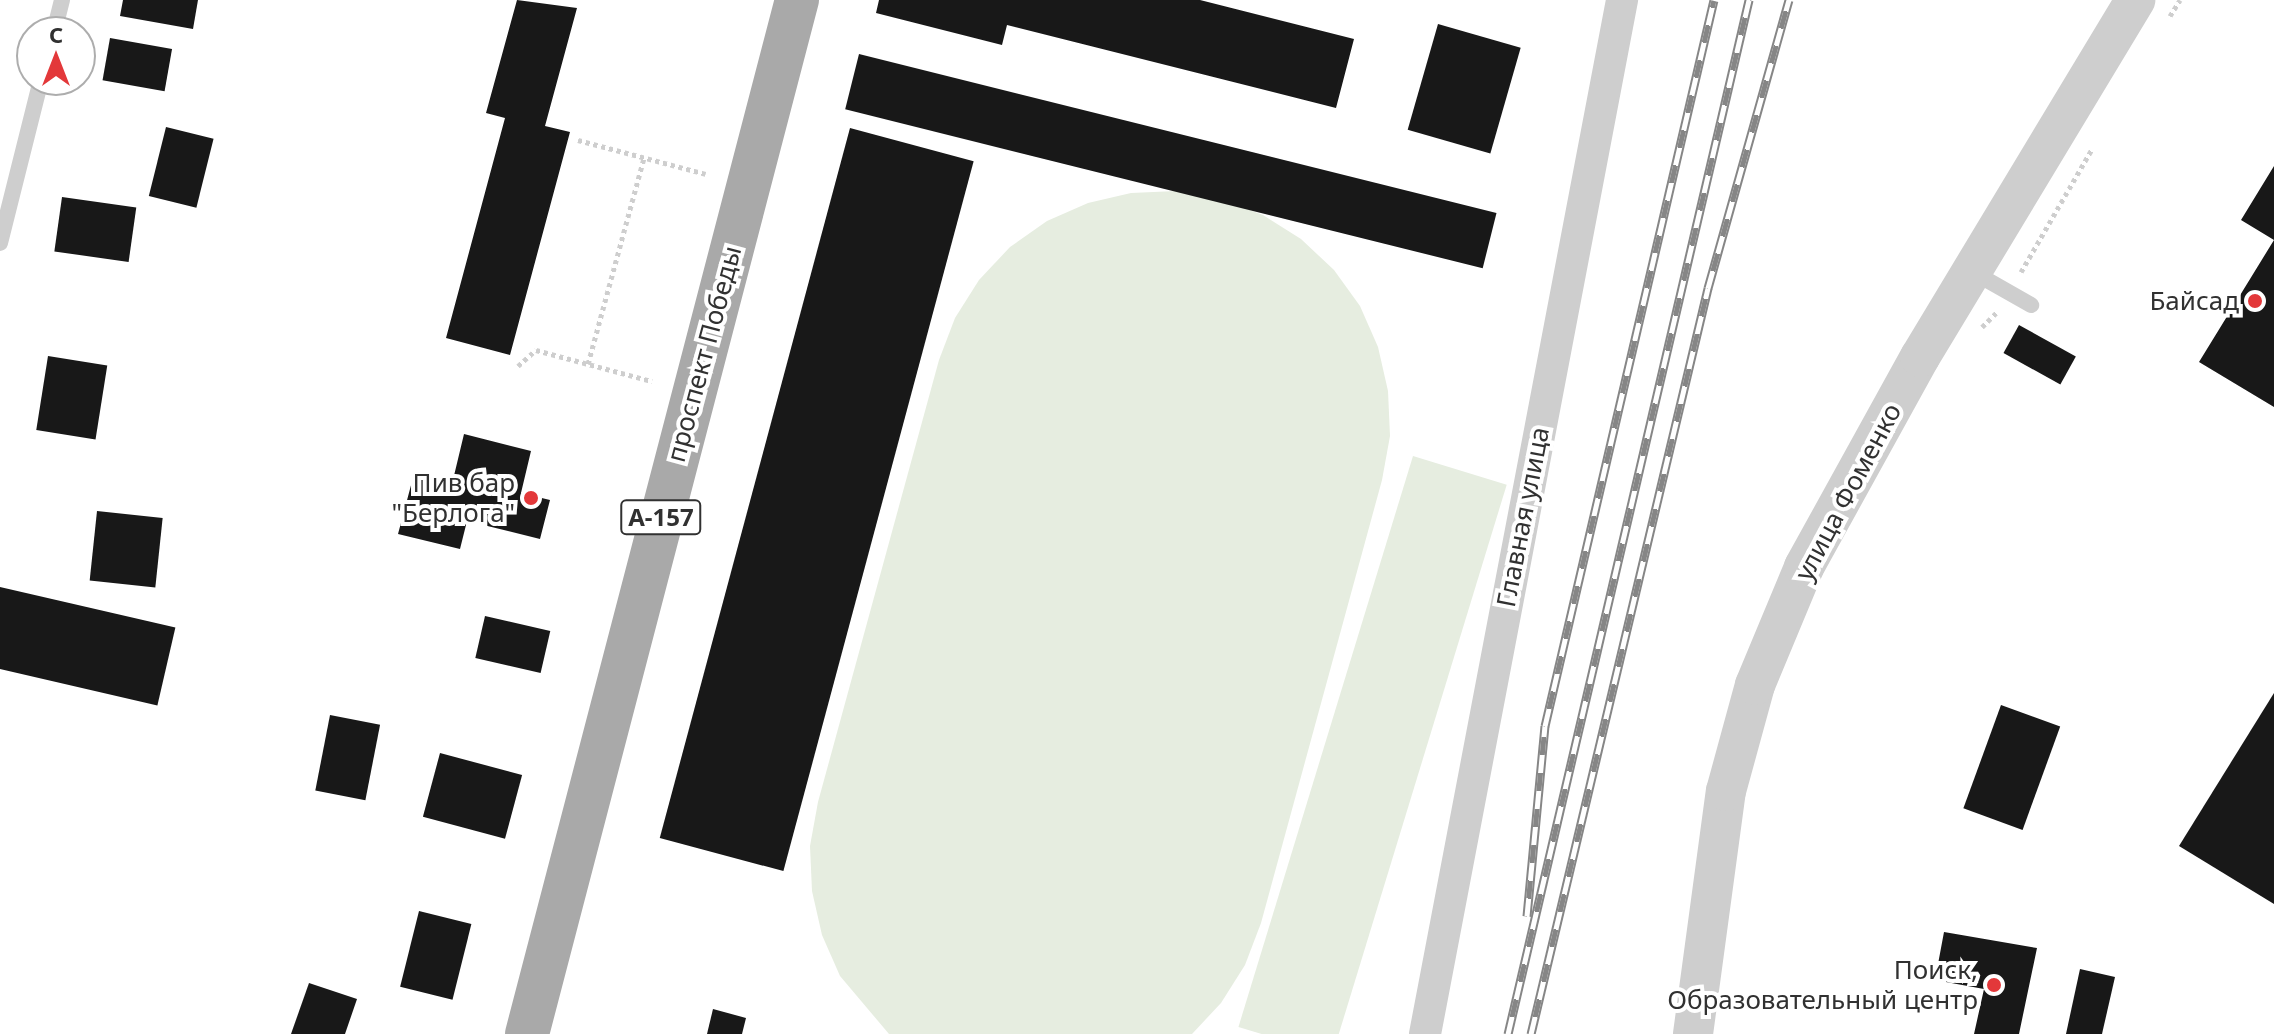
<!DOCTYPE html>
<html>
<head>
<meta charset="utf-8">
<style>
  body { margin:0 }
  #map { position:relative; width:2274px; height:1034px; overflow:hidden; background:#fff; font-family:"Noto Sans",sans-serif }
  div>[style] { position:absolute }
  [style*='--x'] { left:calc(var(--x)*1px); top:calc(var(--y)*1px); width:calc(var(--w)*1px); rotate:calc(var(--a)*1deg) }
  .green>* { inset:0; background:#e6ede0; transform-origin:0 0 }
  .building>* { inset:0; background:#181818; transform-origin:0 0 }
  .path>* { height:5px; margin-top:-2.5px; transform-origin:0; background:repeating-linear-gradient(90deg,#cecece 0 4px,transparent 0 8px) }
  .service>* { height:16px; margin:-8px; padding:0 8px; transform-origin:8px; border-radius:8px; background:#cecece }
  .minor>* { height:32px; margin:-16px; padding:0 16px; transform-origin:16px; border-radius:16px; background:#cecece }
  .tertiary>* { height:40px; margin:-20px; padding:0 20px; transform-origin:20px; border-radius:20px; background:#cecece }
  .primary>* { height:44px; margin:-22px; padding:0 22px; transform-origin:22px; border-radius:22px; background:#a9a9a9 }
  .rail>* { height:9px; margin-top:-4.5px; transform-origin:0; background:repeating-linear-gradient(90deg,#fff 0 18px,#868686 0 36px); box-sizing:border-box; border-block:2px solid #868686 }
  .dots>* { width:22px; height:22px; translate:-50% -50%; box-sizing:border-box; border:4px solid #fff; border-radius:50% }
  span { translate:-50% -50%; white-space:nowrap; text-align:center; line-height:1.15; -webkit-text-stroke:8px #fff; paint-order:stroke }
  .shield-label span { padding:2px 6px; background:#fff; border:2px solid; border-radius:6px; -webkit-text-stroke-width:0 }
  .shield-label { font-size:24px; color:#313131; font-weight:700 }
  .poi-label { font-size:26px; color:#313131 }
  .right { translate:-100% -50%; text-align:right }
  .street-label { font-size:26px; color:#313131 }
  .north { position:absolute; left:16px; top:16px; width:80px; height:80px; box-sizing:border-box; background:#fff; border:2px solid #adadad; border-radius:50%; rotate:0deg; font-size:22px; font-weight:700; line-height:32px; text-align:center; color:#313131 }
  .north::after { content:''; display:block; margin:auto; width:28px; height:36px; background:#e3383a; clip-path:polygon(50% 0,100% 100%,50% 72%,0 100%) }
</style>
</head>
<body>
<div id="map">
  <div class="green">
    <div style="clip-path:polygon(1176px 191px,1221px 199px,1263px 215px,1301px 239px,1334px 270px,1360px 306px,1378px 347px,1388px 391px,1390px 436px,1382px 480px,1261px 923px,1245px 965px,1221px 1003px,1192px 1034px,889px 1034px,840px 976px,822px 935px,812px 891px,810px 846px,818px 802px,939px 360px,955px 318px,979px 280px,1010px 247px,1047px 221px,1088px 203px,1131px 193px)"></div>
    <div style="left:1413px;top:456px;width:98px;height:597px;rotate:17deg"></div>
  </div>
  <div class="building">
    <div style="clip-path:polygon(123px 0,198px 0,193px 29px,120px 16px)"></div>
    <div style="clip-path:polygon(517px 0,577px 8px,545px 126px,570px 132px,510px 355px,446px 338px,505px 118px,486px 113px)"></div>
    <div style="clip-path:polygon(879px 0,1200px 0,1354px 39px,1336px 108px,1007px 25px,1002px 45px,876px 13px)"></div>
    <div style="left:1438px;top:24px;width:86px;height:110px;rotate:16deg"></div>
    <div style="left:110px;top:38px;width:63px;height:43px;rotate:10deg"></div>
    <div style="left:859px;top:54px;width:657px;height:57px;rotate:14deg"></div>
    <div style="left:166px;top:127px;width:49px;height:71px;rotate:14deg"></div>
    <div style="left:850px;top:128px;width:128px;height:735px;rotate:15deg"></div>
    <div style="clip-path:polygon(2274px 166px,2274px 407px,2199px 362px,2274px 240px,2241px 220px)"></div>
    <div style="left:62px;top:197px;width:75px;height:55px;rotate:8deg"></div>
    <div style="left:2019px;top:325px;width:65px;height:32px;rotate:29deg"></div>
    <div style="left:48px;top:356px;width:60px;height:75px;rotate:9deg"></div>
    <div style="clip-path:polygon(464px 434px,531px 451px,521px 493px,550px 500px,540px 539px,467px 521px,460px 549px,398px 534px,414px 474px,452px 484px)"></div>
    <div style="left:97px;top:511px;width:66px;height:70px;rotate:6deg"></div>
    <div style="left:0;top:587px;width:180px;height:80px;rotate:13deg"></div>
    <div style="left:485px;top:616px;width:67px;height:43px;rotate:13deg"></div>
    <div style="clip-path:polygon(2274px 693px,2274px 904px,2179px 846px)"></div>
    <div style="left:2001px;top:705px;width:63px;height:110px;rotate:20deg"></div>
    <div style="left:330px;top:715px;width:51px;height:77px;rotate:11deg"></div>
    <div style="left:440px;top:753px;width:85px;height:66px;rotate:15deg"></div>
    <div style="left:419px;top:911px;width:54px;height:78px;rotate:14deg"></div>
    <div style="clip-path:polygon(1944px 932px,2037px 948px,2019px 1034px,1974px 1034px,1984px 989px,1935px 980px)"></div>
    <div style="clip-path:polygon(2080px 969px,2115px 977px,2102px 1034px,2066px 1034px)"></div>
    <div style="clip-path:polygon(309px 983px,357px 999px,345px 1034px,291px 1034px)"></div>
    <div style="clip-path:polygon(713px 1009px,746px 1018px,742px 1034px,707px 1034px)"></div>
  </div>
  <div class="path">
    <div style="--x:2170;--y:16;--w:19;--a:-58"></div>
    <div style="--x:578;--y:140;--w:132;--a:14.9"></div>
    <div style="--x:2021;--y:272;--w:142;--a:-60"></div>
    <div style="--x:1982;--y:327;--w:23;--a:-45"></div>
    <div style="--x:588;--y:364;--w:213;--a:-74.8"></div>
    <div style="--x:518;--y:366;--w:24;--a:-42"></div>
    <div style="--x:536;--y:350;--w:120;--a:15"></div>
  </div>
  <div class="service">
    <div style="--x:54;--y:32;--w:33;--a:-76"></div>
    <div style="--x:0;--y:243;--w:168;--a:-75.9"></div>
    <div style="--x:1973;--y:272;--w:67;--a:29.6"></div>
  </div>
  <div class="minor">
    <div style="--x:1425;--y:1034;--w:1053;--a:-79.21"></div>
  </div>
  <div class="tertiary">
    <div style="--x:1693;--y:1034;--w:245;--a:-82.3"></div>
    <div style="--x:1726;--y:791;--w:110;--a:-74.7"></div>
    <div style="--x:1755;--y:685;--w:128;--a:-67.4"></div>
    <div style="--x:1804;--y:567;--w:240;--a:-61.1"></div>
    <div style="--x:1920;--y:357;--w:417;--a:-58.9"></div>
  </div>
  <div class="primary">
    <div style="--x:527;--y:1034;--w:1069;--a:-75.37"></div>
  </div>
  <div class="rail">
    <div style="--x:1527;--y:916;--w:191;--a:-84.6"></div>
    <div style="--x:1545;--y:726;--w:745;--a:-76.9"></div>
    <div style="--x:1508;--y:1034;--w:1062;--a:-76.88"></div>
    <div style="--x:1531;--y:1034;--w:767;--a:-76.65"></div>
    <div style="--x:1708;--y:288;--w:299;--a:-74.3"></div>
  </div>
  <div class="dots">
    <div style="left:2255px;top:301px;background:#e3383a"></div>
    <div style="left:531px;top:498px;background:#e3383a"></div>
    <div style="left:1994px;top:985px;background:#e3383a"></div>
  </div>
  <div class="shield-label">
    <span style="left:661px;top:517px">А-157</span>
  </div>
  <div class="poi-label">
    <span class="right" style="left:2239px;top:301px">Байсад</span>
    <span class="right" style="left:515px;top:498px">Пив бар<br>"Берлога"</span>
    <span class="right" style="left:1978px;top:985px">Поиск,<br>Образовательный центр</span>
  </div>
  <div class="street-label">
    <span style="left:704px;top:354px;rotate:-75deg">проспект Победы</span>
    <span style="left:1848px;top:492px;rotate:-62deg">улица Фоменко</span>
    <span style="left:1523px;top:517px;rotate:-79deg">Главная улица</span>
  </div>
  <div class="north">С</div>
</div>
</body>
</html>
